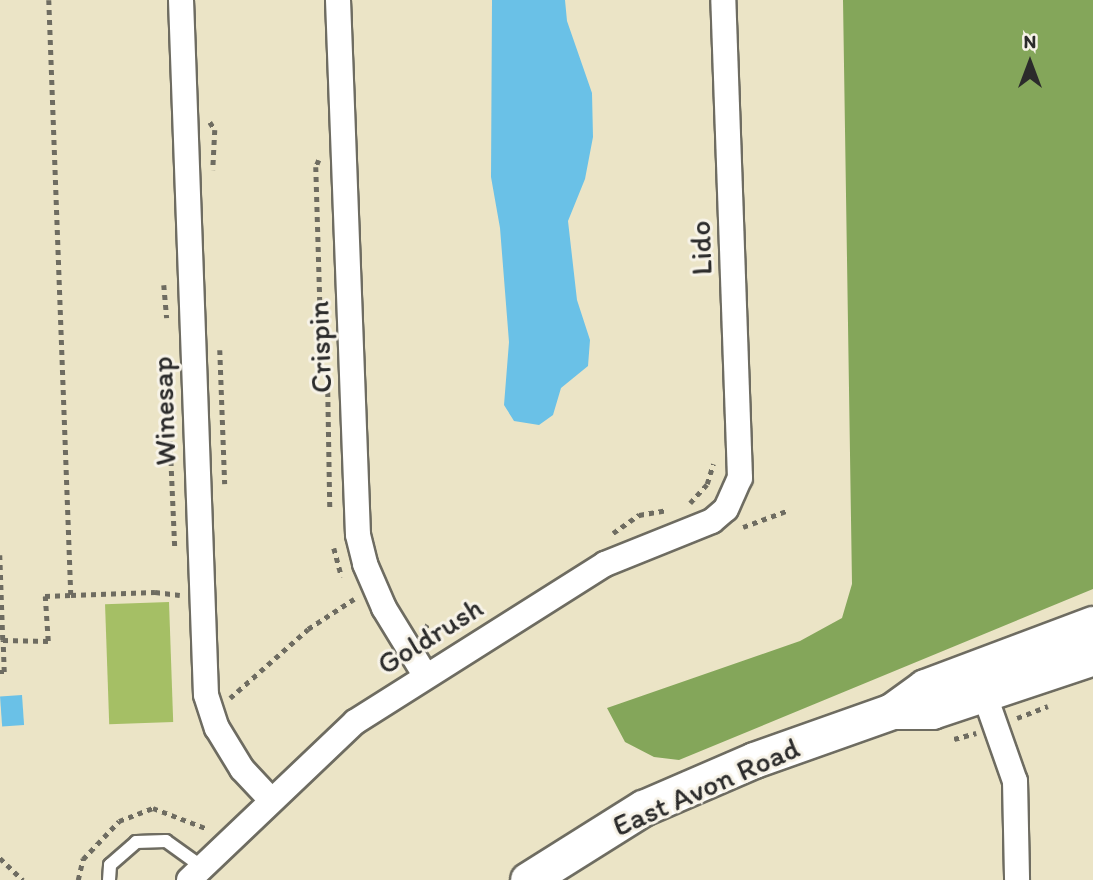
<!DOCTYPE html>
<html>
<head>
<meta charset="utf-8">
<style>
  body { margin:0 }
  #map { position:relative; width:1093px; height:880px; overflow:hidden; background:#ebe4c6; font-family:Itim,sans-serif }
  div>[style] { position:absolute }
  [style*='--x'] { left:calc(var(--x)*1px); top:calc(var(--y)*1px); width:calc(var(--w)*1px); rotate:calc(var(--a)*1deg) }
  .green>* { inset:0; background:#a5bf65; transform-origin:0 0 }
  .forest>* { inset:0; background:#84a65a }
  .water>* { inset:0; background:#6ac1e7; transform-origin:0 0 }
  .path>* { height:4.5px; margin-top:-2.25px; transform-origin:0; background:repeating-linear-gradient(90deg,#6e6c61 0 5px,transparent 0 10px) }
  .roads { filter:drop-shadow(2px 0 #6e6c61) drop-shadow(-2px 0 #6e6c61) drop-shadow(0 2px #6e6c61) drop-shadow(0 -2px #6e6c61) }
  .service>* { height:12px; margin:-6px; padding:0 6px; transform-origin:6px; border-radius:6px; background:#fff }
  .minor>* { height:24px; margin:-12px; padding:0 12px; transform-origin:12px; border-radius:12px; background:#fff }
  .secondary>* { height:35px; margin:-17.5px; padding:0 17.5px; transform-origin:17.5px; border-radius:17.5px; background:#fff }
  span { translate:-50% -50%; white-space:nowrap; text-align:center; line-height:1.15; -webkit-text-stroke:6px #f7f3e8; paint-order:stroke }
  .street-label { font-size:30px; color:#2b2b2b }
  .north { position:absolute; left:995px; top:28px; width:70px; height:70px; -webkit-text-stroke:5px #f7f3e8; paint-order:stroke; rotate:0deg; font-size:19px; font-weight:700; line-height:28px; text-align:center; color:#2b2b2b }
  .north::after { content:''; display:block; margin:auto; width:24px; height:32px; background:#2b2b2b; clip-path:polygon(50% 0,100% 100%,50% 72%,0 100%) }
</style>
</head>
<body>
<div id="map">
  <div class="green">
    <div style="left:169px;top:602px;width:120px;height:64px;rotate:88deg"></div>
  </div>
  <div class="forest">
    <div style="clip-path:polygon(843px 0,1093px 0,1093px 589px,679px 760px,654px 757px,625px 742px,607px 708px,800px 641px,842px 618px,852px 584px)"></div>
  </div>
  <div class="water">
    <div style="clip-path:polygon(492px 0,565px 0,567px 21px,592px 93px,593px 137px,585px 179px,568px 221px,577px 300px,590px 340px,588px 366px,561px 388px,553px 415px,539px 425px,514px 421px,504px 405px,509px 342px,500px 228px,491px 177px)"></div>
    <div style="left:22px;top:695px;width:30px;height:22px;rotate:86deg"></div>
  </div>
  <div class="path">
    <div style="--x:49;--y:0;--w:595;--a:87.88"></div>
    <div style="--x:71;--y:595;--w:84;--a:-2"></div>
    <div style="--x:155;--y:592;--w:25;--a:7"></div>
    <div style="--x:210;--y:122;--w:9;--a:58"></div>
    <div style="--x:215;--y:130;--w:40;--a:92.9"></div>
    <div style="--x:319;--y:160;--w:8;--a:113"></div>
    <div style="--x:316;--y:167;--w:170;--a:88.3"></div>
    <div style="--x:321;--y:337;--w:9;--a:63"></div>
    <div style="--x:164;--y:285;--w:33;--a:85"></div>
    <div style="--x:220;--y:350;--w:134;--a:87.9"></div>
    <div style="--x:328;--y:392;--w:116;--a:89"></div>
    <div style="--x:169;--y:411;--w:138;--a:87.5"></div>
    <div style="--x:690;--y:503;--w:25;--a:-48"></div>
    <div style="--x:707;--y:484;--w:21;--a:-73"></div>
    <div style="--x:743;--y:527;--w:49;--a:-20.3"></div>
    <div style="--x:613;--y:533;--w:32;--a:-35"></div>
    <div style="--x:639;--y:515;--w:29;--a:-10"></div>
    <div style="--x:334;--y:548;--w:30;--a:75"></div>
    <div style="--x:0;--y:555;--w:85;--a:88"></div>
    <div style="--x:424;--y:625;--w:11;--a:34"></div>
    <div style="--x:433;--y:631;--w:26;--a:-11"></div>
    <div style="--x:0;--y:672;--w:4;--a:0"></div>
    <div style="--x:4;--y:672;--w:32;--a:-92"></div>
    <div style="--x:3;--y:640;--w:45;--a:1.3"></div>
    <div style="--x:48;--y:641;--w:45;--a:-93.8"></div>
    <div style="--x:45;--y:596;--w:26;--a:-2"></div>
    <div style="--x:230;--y:698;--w:104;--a:-41.5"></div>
    <div style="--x:308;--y:629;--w:55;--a:-33.1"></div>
    <div style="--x:1017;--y:718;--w:33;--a:-21"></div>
    <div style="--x:954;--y:739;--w:23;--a:-15"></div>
    <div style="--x:0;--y:858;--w:32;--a:44"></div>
    <div style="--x:78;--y:880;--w:22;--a:-77"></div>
    <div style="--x:83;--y:859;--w:52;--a:-46.5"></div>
    <div style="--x:119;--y:821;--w:36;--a:-21"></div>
    <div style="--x:153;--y:808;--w:59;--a:20.9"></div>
  </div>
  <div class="roads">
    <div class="service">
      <div style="--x:109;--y:880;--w:15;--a:-86"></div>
      <div style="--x:110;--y:865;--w:35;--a:-41"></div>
      <div style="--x:136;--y:842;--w:30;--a:-2"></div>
      <div style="--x:166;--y:841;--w:44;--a:35.8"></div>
    </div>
    <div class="minor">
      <div style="--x:181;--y:0;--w:695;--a:87.94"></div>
      <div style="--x:206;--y:695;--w:35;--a:72"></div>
      <div style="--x:217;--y:728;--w:48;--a:58.6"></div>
      <div style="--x:242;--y:769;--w:42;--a:46.9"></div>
      <div style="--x:338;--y:0;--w:535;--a:87.86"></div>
      <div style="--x:358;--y:535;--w:30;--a:76"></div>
      <div style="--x:365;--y:564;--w:48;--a:66.6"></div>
      <div style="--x:384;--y:608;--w:79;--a:58.5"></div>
      <div style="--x:985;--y:696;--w:90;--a:70.6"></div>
      <div style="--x:1015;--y:781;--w:99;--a:88.8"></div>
      <div style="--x:189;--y:880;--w:229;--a:-43.6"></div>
      <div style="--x:355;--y:722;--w:296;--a:-32.3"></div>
      <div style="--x:605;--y:564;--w:115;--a:-21.9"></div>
      <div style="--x:712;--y:521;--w:18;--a:-41"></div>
      <div style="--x:726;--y:509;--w:34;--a:-66"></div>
      <div style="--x:740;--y:478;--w:478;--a:-92"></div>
    </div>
    <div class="secondary">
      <div style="--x:892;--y:711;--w:40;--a:0"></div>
      <div style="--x:932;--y:711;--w:170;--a:-18.5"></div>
      <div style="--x:528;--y:880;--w:136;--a:-32.1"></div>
      <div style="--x:643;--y:808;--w:121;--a:-23.4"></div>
      <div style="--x:754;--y:760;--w:146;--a:-19.5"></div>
      <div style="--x:892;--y:711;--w:41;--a:-36"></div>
      <div style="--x:925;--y:687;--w:179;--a:-20.6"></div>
    </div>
  </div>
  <div class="street-label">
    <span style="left:701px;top:248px;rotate:-92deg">Lido</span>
    <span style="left:320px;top:347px;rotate:-92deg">Crispin</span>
    <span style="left:164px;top:411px;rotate:-92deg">Winesap</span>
    <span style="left:430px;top:636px;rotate:-32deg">Goldrush</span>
    <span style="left:706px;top:787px;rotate:-24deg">East Avon Road</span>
  </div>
  <div class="north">N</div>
</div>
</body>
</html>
